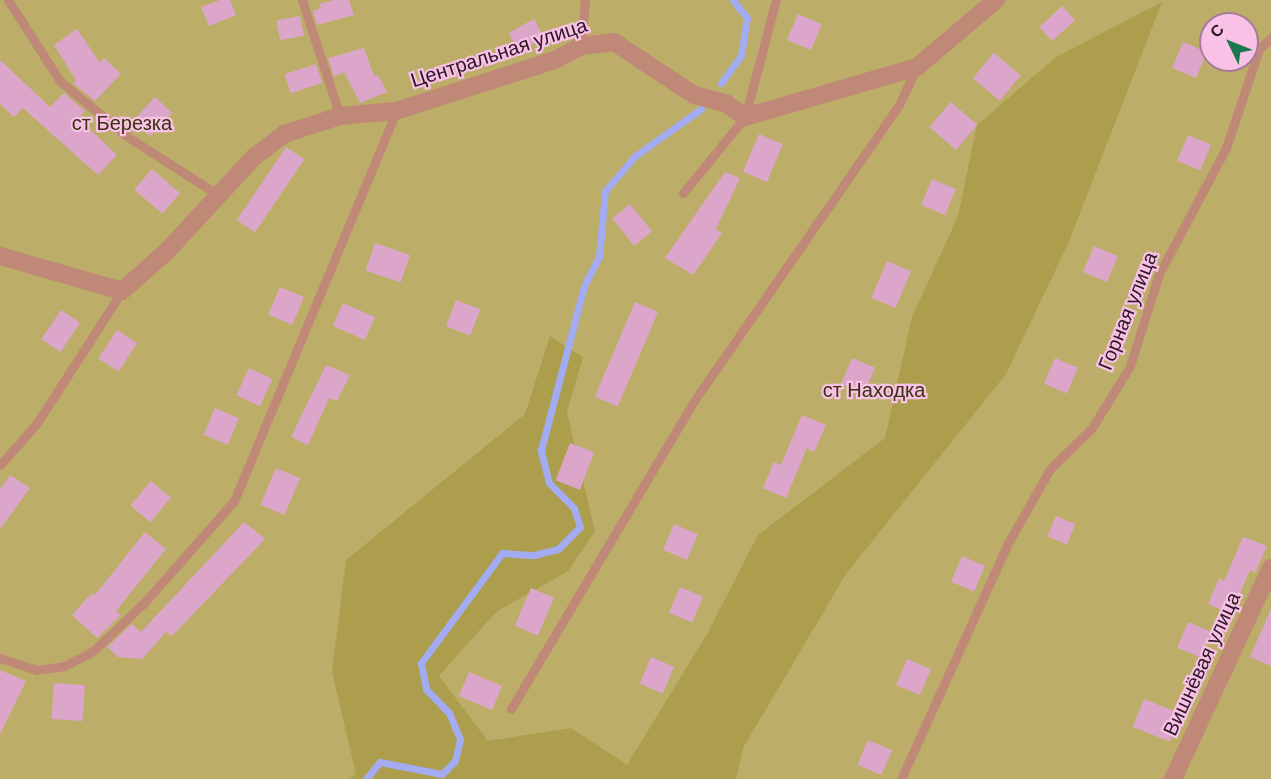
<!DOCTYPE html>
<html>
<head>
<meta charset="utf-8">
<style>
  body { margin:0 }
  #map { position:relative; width:1271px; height:779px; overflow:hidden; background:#f9c1e6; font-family:Arial,sans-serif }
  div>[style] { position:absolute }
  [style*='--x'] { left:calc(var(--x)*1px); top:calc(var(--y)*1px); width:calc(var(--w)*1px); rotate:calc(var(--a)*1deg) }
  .green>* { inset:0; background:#bcae69 }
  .forest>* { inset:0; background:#ad9e4d }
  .stream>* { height:7px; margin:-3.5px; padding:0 3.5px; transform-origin:3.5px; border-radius:3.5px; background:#a3abf3 }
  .building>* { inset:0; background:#dca6cb; transform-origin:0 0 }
  .lane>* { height:9px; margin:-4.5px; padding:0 4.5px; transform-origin:4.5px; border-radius:4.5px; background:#c08876 }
  .street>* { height:18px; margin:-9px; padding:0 9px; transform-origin:9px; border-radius:9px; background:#c08876 }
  span { translate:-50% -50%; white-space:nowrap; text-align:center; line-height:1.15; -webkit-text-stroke:4.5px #f9c1e6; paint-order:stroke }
  .street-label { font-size:20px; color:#2a1624 }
  .park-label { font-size:20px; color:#38320e }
  .north { position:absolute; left:1199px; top:12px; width:60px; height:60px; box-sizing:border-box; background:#f9c1e6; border:2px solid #a67d98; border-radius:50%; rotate:313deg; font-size:16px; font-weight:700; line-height:24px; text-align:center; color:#2a1624 }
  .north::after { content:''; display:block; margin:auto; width:21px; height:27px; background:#1b784e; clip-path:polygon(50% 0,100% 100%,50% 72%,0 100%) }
</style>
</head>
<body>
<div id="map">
  <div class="green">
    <div style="clip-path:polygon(evenodd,0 0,1271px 0,1271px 779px,0 779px,0 0,1211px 24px,1247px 24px,1247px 60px,1211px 60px,1211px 24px)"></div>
  </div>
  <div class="forest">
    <div style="clip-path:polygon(1162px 2px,1068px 244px,1006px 374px,846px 574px,743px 748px,736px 779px,349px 779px,356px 774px,332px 672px,346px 560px,525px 414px,550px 336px,583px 357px,567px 412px,595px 531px,568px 571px,496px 612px,439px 676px,488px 741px,571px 728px,627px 765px,707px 634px,758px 535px,885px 438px,912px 317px,958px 216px,977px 125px,1056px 57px)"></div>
  </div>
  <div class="stream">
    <div style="--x:721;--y:83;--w:34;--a:-54"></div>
    <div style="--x:741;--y:55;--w:37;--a:-81"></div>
    <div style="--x:747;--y:18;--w:23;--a:-128"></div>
    <div style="--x:366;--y:779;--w:22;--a:-51"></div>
    <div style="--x:380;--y:762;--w:63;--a:11"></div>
    <div style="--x:442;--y:774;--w:18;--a:-45"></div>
    <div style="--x:455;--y:761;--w:23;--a:-77"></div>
    <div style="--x:460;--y:739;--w:28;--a:-113"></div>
    <div style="--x:449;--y:713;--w:33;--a:-134"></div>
    <div style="--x:426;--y:689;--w:26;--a:-101"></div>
    <div style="--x:421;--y:663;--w:137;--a:-53.6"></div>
    <div style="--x:502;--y:553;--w:32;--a:4"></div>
    <div style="--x:534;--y:555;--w:25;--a:-14"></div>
    <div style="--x:558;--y:549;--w:31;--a:-45"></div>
    <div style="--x:580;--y:527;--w:20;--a:-108"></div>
    <div style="--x:574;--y:508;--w:35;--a:-135"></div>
    <div style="--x:549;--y:483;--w:34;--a:-104"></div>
    <div style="--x:541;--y:450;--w:170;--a:-75.3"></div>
    <div style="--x:584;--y:286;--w:33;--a:-63"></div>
    <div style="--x:599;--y:257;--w:66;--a:-84.8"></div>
    <div style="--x:605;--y:191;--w:46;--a:-49.4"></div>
    <div style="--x:635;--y:156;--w:81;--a:-35.5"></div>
  </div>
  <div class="building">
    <div style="clip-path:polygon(220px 0,230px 0,236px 15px,209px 26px,201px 7px)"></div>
    <div style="clip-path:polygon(334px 0,349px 0,354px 15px,317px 25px,313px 11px,321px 8px,319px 4px)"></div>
    <div style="left:1062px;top:6px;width:19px;height:31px;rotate:47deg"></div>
    <div style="left:798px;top:14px;width:26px;height:28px;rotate:23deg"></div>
    <div style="left:300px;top:16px;width:20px;height:24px;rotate:79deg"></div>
    <div style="left:534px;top:19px;width:21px;height:29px;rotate:61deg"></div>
    <div style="clip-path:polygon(77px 29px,100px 63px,104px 58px,121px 74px,95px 101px,73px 83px,76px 80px,54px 45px)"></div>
    <div style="left:1183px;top:42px;width:26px;height:28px;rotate:23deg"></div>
    <div style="clip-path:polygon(364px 48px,374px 76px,378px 75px,387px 92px,360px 103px,344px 72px,334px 77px,328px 58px)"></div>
    <div style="left:994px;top:53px;width:35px;height:33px;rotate:40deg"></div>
    <div style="clip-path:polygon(0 60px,50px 107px,64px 93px,85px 111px,78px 118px,117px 155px,98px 175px,23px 108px,14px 117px,0 104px)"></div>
    <div style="left:316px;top:64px;width:20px;height:33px;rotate:72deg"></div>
    <div style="left:155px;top:97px;width:23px;height:32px;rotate:43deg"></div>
    <div style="left:951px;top:102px;width:35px;height:33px;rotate:41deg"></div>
    <div style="left:759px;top:134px;width:26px;height:41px;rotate:23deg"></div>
    <div style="left:1188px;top:135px;width:25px;height:28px;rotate:23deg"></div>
    <div style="left:286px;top:147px;width:22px;height:88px;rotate:34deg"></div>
    <div style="left:152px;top:169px;width:37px;height:27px;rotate:41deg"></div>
    <div style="clip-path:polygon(725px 172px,740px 178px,716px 229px,722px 233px,693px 275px,665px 258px)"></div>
    <div style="left:932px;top:179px;width:26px;height:28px;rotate:23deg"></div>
    <div style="left:630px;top:204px;width:35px;height:23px;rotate:51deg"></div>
    <div style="left:375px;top:243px;width:37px;height:29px;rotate:19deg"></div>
    <div style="left:1094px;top:246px;width:26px;height:28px;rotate:23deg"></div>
    <div style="left:887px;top:261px;width:26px;height:40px;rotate:23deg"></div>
    <div style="left:280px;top:287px;width:26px;height:30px;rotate:23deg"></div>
    <div style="left:456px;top:300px;width:26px;height:28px;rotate:21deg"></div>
    <div style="left:635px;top:302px;width:25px;height:103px;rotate:23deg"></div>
    <div style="left:343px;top:303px;width:35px;height:25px;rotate:24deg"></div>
    <div style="left:61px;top:310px;width:23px;height:35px;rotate:34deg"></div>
    <div style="left:117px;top:330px;width:24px;height:34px;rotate:33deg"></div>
    <div style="left:852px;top:358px;width:25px;height:28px;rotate:23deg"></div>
    <div style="left:1055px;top:358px;width:25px;height:28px;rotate:23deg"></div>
    <div style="clip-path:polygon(326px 365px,350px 375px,337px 401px,329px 398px,308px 445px,291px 437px)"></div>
    <div style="left:249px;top:368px;width:26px;height:30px;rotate:25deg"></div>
    <div style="left:215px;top:408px;width:26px;height:29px;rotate:23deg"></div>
    <div style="clip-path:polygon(802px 415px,826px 425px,814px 452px,807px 448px,786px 498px,763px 488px,774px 462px,781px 465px)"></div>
    <div style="left:570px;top:443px;width:26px;height:40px;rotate:21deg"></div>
    <div style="left:276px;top:468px;width:26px;height:40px;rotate:23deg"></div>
    <div style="clip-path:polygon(10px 475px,30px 488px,0 529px,0 489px)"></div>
    <div style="left:151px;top:481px;width:26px;height:32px;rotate:40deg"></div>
    <div style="left:1056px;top:516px;width:21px;height:22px;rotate:23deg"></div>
    <div style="clip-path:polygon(244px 522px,265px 539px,172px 636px,166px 632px,142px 659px,118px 657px,107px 647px,132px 624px,141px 632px)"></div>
    <div style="left:674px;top:524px;width:26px;height:28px;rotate:23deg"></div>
    <div style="clip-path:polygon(145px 532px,166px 549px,116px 611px,121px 615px,97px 638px,72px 615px,92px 593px,95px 595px)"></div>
    <div style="clip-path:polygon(1243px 537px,1267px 546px,1255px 573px,1250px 570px,1231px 614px,1208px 604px,1219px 578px,1224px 581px)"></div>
    <div style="left:962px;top:556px;width:25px;height:28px;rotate:23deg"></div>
    <div style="left:680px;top:587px;width:25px;height:28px;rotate:23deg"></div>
    <div style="left:531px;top:588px;width:25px;height:41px;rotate:23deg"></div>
    <div style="clip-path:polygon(1271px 609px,1271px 666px,1250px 657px)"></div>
    <div style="left:1188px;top:622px;width:25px;height:28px;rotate:23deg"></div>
    <div style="left:651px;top:657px;width:25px;height:29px;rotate:23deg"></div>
    <div style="left:907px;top:659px;width:26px;height:28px;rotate:23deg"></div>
    <div style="clip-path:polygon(0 670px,26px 681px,0 734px)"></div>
    <div style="left:469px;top:672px;width:36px;height:26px;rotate:23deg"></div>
    <div style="left:54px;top:683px;width:31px;height:36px;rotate:4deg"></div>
    <div style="left:1144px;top:699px;width:40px;height:30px;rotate:22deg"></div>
    <div style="left:868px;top:740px;width:26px;height:27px;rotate:23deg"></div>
  </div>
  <div class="lane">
    <div style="--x:8;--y:0;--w:96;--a:57.3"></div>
    <div style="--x:60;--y:81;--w:85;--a:39.7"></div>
    <div style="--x:125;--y:135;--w:111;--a:32.8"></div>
    <div style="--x:302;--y:0;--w:122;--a:71.9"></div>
    <div style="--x:581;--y:46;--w:46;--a:-85"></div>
    <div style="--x:683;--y:193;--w:98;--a:-50.8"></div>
    <div style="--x:745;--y:117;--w:121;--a:-75.2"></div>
    <div style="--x:0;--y:465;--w:56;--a:-48.6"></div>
    <div style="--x:37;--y:423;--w:157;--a:-57.2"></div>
    <div style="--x:0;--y:658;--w:38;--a:18"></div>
    <div style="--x:36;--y:670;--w:28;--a:-8"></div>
    <div style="--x:64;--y:666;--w:31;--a:-27"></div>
    <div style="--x:92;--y:652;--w:71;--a:-43.3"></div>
    <div style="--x:144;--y:603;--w:136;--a:-48.6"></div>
    <div style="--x:234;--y:501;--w:422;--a:-67.4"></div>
    <div style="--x:511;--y:709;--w:358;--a:-59.3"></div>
    <div style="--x:694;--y:401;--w:360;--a:-55.3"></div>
    <div style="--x:899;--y:105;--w:40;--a:-65"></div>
    <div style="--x:901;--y:779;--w:259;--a:-65.6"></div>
    <div style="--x:1008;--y:543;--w:85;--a:-60.4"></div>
    <div style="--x:1050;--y:469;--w:59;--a:-44.3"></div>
    <div style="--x:1092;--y:428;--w:73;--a:-58.5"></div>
    <div style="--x:1130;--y:366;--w:96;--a:-72.5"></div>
    <div style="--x:1159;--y:274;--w:143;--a:-62"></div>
    <div style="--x:1226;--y:148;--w:104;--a:-71.6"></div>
    <div style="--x:1259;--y:49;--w:16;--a:-43"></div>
  </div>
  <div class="street">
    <div style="--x:0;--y:256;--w:127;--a:16"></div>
    <div style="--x:122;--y:291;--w:60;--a:-41.6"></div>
    <div style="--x:167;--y:251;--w:128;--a:-47.2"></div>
    <div style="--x:254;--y:157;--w:38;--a:-37"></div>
    <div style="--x:284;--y:134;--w:59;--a:-17.8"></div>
    <div style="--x:340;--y:116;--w:56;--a:-5.1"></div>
    <div style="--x:396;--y:111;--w:167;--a:-17.8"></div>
    <div style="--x:555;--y:60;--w:30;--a:-28"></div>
    <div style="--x:581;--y:46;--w:33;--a:-7"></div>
    <div style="--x:614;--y:42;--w:96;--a:33.5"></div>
    <div style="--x:694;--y:95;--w:34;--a:15"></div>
    <div style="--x:727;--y:104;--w:22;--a:36"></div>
    <div style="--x:745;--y:117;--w:179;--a:-16.2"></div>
    <div style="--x:917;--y:67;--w:104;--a:-40.3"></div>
    <div style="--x:1173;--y:779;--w:233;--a:-65.1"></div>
  </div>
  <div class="street-label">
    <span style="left:499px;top:53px;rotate:-18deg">Центральная улица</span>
    <span style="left:1128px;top:311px;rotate:-68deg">Горная улица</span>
    <span style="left:1202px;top:664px;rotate:-65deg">Вишнёвая улица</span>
  </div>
  <div class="park-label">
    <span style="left:122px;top:123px">ст Березка</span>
    <span style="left:874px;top:390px">ст Находка</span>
  </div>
  <div class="north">С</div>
</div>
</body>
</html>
